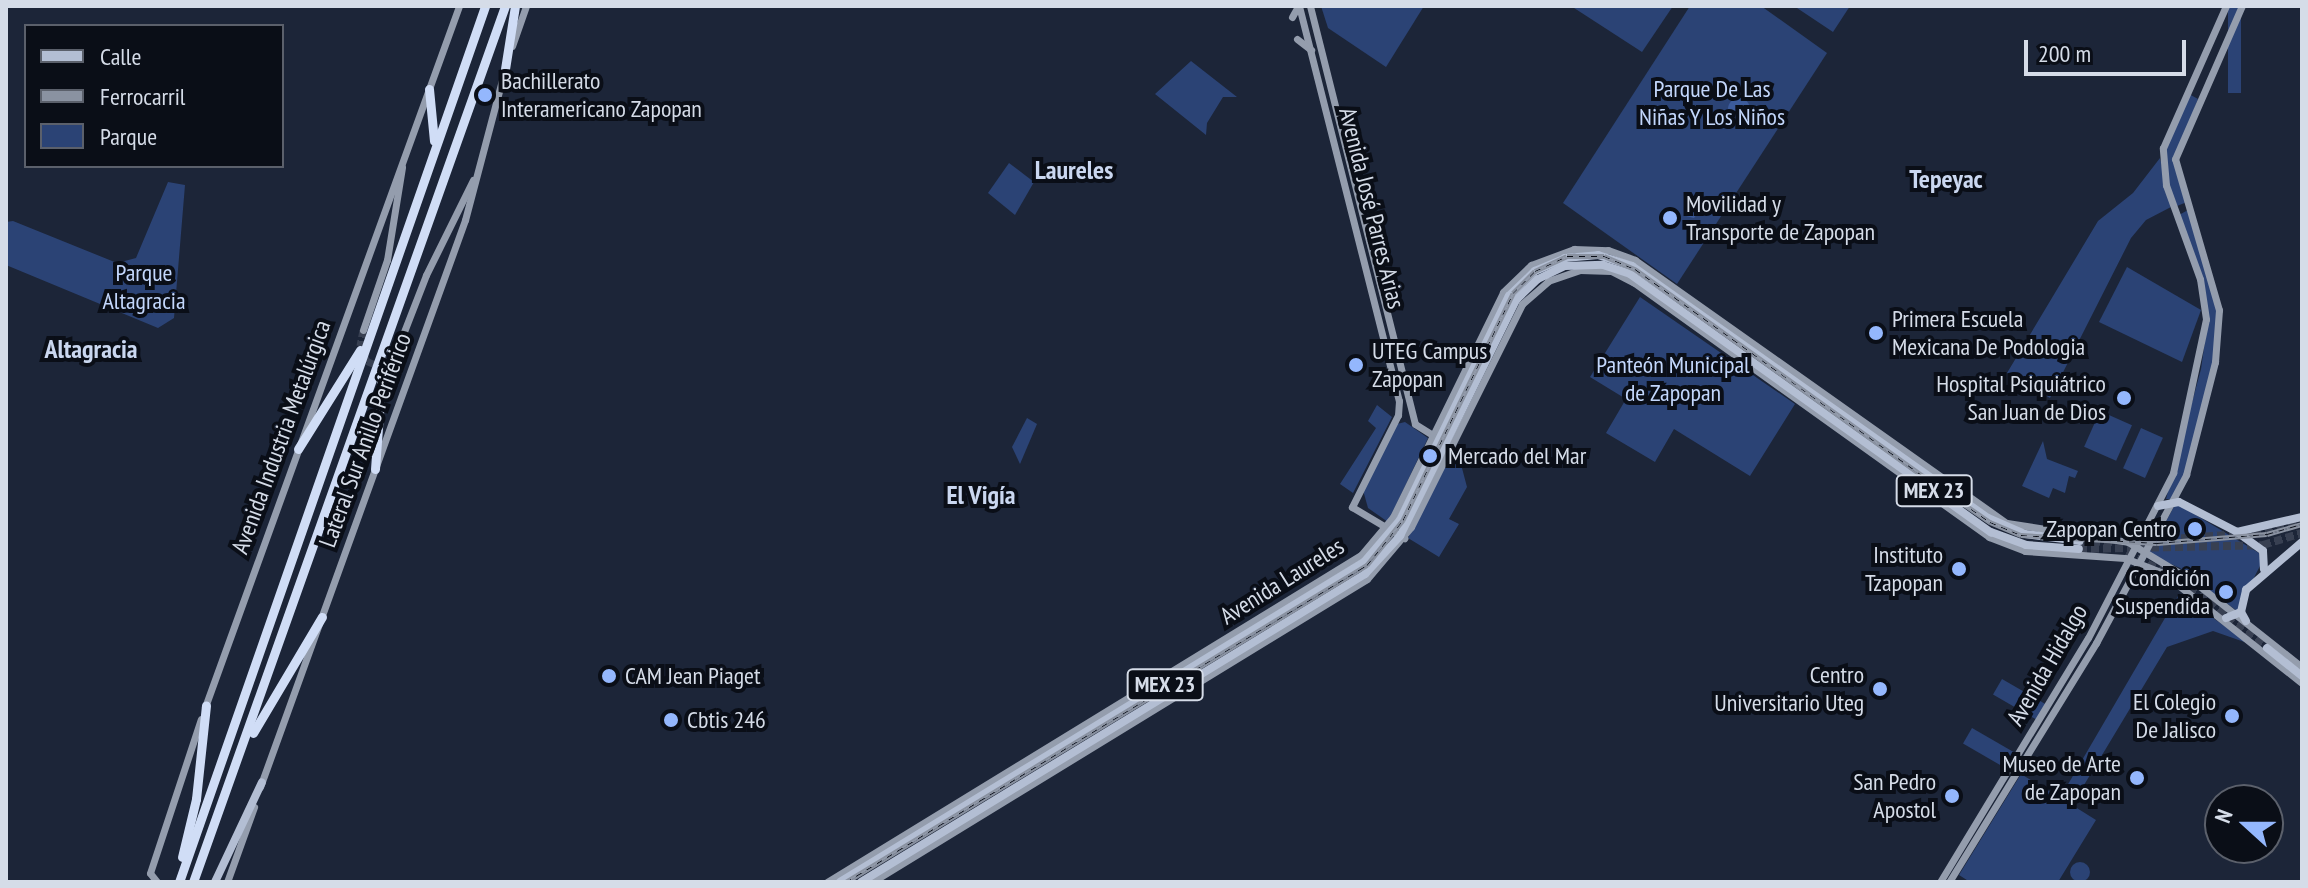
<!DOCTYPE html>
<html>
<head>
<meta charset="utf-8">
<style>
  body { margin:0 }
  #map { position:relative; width:2308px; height:888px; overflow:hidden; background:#1c2538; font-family:"PT Sans Narrow",sans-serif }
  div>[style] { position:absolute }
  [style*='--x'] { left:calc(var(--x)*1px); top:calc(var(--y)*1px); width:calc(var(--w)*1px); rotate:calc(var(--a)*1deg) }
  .green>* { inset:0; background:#2b4375; transform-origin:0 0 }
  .round { border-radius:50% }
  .water>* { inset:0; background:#3c5b9b }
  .secondary-tunnel>* { height:7px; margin-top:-3.5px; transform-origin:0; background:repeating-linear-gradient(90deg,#384052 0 7px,transparent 0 10.5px) }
  .primary-tunnel>* { height:8px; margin-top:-4px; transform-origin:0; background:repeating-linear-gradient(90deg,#384052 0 8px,transparent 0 12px) }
  .secondary>* { height:7px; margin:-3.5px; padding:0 3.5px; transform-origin:3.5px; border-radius:3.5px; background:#949dad }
  .primary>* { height:8px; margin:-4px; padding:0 4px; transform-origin:4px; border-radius:4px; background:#b3bed3 }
  .highway>* { height:9px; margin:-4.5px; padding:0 4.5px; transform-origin:4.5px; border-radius:4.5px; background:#d0ddf6 }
  .rail>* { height:5px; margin-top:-2.5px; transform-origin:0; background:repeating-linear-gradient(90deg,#0a0e17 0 6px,#8a92a1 0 12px); box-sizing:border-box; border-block:2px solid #8a92a1 }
  .dots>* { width:22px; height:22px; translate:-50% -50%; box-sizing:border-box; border:4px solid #0a0e17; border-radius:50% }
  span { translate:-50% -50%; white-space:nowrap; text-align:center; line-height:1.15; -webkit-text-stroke:8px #0a0e17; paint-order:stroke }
  .shield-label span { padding:2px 6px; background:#0a0e17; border:2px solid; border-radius:6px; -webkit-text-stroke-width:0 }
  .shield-label { font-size:22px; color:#d5dce8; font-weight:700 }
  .poi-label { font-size:24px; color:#d5dce8 }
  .left { translate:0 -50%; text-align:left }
  .right { translate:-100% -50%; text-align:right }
  .park-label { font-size:24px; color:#c3d7fc }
  .street-label { font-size:24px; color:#d5dce8 }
  .neighbourhood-label { font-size:26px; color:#cad7f0; font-weight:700 }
  .frame { position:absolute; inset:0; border:8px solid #d5dce8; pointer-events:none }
  .legend { position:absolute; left:24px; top:24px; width:260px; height:144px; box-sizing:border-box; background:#0a0e17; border:2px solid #5b606b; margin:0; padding:10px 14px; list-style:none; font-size:24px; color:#d5dce8 }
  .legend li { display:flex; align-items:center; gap:16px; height:40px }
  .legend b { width:40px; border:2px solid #5b606b }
  .north { position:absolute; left:2204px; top:784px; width:80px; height:80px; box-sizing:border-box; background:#0a0e17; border:2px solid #5b606b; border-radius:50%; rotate:291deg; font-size:22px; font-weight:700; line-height:32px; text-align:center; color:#d5dce8 }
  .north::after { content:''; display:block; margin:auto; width:28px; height:36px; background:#94b7fd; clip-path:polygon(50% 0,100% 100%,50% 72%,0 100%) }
  .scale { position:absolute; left:2024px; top:40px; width:162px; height:36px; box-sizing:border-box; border:4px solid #d5dce8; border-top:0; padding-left:10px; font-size:24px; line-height:28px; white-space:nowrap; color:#d5dce8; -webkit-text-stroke:6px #0a0e17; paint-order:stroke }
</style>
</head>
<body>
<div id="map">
  <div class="green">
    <div style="clip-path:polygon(1321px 6px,1424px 6px,1386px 67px,1328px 28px)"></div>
    <div style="clip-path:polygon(1571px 6px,1673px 6px,1642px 52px)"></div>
    <div style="clip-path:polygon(1690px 6px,1761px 6px,1827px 53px,1677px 284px,1563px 203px)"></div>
    <div style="clip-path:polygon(1794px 6px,1850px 6px,1833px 32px)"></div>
    <div style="left:2228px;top:6px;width:13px;height:87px"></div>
    <div style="clip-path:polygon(1191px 61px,1237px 97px,1223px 97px,1207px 123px,1206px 135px,1155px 94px)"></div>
    <div style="clip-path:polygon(2189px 94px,2198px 99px,2175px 159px,2187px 202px,2177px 206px,2168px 183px,2166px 145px)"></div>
    <div style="clip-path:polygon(2160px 158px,2171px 207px,2146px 220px,2131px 238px,2050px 398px,2007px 373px,2098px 221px,2133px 193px)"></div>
    <div style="clip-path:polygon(1009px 163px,1034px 182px,1015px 215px,988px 193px)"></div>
    <div style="clip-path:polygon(168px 182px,185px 185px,174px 318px,158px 328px,6px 265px,6px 222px,13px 221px,117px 263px,136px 258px)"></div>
    <div style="clip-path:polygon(2188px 210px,2217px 307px,2214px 359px,2185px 472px,2171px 499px,2166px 499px,2201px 369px,2207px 327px,2207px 309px,2179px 215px)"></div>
    <div style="clip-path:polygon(2127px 267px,2201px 310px,2182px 362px,2099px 322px)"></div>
    <div style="clip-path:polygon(1640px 297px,1795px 404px,1750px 476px,1674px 429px,1655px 462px,1606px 433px,1626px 399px,1590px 377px)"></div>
    <div style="clip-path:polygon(1377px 405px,1392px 417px,1353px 493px,1340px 484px,1376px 428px,1368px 421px)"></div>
    <div style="left:2100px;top:411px;width:35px;height:39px;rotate:24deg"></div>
    <div style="clip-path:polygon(1027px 418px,1037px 424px,1020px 464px,1012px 447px)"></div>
    <div style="clip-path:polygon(1405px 422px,1428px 438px,1388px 522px,1368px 508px,1363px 490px,1397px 424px)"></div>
    <div style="left:2141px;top:428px;width:24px;height:44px;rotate:24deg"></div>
    <div style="clip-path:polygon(2043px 441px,2047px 459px,2078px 471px,2075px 478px,2069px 476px,2065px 493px,2053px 488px,2049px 498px,2022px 486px)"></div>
    <div style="clip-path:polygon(1452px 450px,1458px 453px,1467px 487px,1449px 519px,1459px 524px,1439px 557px,1408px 538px)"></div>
    <div style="clip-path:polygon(2176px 503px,2259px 553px,2261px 564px,2237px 611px,2180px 568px,2148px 554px)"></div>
    <div style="clip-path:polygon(2179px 594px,2250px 644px,2213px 631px,2167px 647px,2072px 805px,2096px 820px,2058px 882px,1970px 882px,1959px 875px,2021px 774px,2060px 798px)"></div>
    <div style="left:2002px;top:679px;width:50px;height:18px;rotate:30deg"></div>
    <div style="left:1972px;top:728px;width:50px;height:18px;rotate:30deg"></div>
    <div class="round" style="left:2070px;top:862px;width:20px;height:20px"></div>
  </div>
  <div class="water">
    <div class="round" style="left:1728px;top:98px;width:22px;height:22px"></div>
    <div style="clip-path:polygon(1700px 194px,1705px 201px,1700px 210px,1694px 218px,1686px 216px)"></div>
  </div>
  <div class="secondary-tunnel">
    <div style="--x:363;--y:330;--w:16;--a:101"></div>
    <div style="--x:360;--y:346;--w:17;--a:65"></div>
    <div style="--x:367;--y:361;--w:15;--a:23"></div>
    <div style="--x:381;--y:367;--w:14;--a:-30"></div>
  </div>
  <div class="primary-tunnel">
    <div style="--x:2080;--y:541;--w:32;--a:2"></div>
    <div style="--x:2133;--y:542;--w:120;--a:-4.3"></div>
    <div style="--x:2253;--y:533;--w:51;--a:-14.9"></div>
    <div style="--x:2079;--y:549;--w:184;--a:-1.2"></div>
    <div style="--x:2263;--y:545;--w:41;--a:-17.1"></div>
    <div style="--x:2126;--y:553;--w:60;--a:26.6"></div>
    <div style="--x:2180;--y:580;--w:110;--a:38"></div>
  </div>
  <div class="secondary">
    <div style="--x:1299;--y:6;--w:407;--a:75.8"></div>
    <div style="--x:1399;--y:401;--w:14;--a:94"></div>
    <div style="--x:1398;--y:415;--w:103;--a:116.6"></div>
    <div style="--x:1352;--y:507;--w:61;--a:30.8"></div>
    <div style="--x:1310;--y:6;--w:431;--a:75.9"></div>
    <div style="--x:1415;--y:424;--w:25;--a:32"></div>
    <div style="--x:1292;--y:17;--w:13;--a:-61"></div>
    <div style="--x:1297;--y:39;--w:18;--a:38"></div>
    <div style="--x:512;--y:46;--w:42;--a:-70.7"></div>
    <div style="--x:363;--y:330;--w:74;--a:-71.1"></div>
    <div style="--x:387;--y:260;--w:94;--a:-80.8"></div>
    <div style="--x:393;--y:360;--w:91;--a:-68.8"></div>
    <div style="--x:426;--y:275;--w:106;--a:-63.7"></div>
    <div style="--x:205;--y:707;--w:746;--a:-70.08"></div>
    <div style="--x:260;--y:787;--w:603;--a:-70.12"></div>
    <div style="--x:465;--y:220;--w:160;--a:-75.2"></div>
    <div style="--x:157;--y:882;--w:11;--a:-128"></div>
    <div style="--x:150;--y:873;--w:162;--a:-71.7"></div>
    <div style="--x:227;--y:882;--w:80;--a:-70.2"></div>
    <div style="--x:827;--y:882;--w:626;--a:-31.48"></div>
    <div style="--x:1361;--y:555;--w:50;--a:-49.9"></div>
    <div style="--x:1393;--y:517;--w:250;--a:-63.9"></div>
    <div style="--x:1503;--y:292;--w:39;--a:-44"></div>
    <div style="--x:1531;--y:265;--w:46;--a:-20.4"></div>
    <div style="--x:1574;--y:249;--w:34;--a:2"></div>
    <div style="--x:1608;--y:250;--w:29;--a:20"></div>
    <div style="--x:1635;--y:260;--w:456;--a:35.3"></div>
    <div style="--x:2007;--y:523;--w:122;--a:8.9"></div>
    <div style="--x:2128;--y:542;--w:76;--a:31"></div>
    <div style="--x:2193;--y:581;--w:139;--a:38.3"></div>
    <div style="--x:872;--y:882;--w:580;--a:-31.47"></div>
    <div style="--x:1367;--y:579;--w:68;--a:-49.8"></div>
    <div style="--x:1411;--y:527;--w:249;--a:-63.5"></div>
    <div style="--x:1522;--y:304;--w:35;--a:-41"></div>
    <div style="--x:1548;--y:281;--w:34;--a:-19"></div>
    <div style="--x:1580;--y:270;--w:31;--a:2"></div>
    <div style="--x:1611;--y:271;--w:25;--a:27"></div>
    <div style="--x:1633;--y:282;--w:438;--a:35.6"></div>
    <div style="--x:1989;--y:537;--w:39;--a:21"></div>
    <div style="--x:2025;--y:551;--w:100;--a:4"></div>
    <div style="--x:2125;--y:558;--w:41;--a:21.5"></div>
    <div style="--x:2163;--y:573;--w:177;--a:38.4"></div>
    <div style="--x:1940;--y:882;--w:285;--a:-58.8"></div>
    <div style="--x:2088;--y:638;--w:186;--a:-62.7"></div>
    <div style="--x:2173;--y:473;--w:157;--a:-77.9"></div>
    <div style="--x:2206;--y:319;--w:40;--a:-98.5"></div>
    <div style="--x:2200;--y:279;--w:100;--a:-109.9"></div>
    <div style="--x:2166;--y:185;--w:37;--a:-95"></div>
    <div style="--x:2163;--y:148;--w:155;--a:-66.1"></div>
    <div style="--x:1949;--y:882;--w:281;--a:-58.4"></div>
    <div style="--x:2096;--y:643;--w:191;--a:-61.8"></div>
    <div style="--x:2186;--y:475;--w:117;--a:-75.6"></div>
    <div style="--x:2215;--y:362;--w:52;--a:-85.6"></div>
    <div style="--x:2219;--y:310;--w:157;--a:-106.2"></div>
    <div style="--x:2175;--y:159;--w:167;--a:-66.4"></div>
  </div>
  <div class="primary">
    <div style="--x:2158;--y:506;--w:21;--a:-11"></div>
    <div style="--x:2179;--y:502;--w:65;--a:27.3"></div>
    <div style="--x:2237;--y:532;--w:67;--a:-13"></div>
    <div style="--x:2237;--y:532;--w:32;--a:36"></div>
    <div style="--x:2263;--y:551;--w:18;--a:87"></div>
    <div style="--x:2226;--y:618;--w:16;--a:-22"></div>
    <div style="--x:2246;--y:621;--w:10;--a:-119"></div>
    <div style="--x:2241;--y:612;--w:23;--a:-77"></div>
    <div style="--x:2246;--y:590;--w:74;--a:-40.6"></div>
    <div style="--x:2267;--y:648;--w:45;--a:38.7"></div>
    <div style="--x:215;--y:882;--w:110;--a:-64.8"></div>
    <div style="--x:840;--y:882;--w:614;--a:-31.41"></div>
    <div style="--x:1364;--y:562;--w:55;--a:-49.4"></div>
    <div style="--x:1400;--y:520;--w:249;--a:-64.1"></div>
    <div style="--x:1509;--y:296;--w:36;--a:-44"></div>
    <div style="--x:1535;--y:271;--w:33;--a:-23"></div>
    <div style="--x:1565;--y:258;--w:33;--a:-5"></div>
    <div style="--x:1598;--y:255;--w:36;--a:18"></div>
    <div style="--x:1632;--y:266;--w:436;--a:35.3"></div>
    <div style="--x:1988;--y:518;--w:40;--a:23.4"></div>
    <div style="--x:2025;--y:534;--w:55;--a:7.3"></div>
    <div style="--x:861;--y:882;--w:591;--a:-31.43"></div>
    <div style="--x:1365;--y:574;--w:52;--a:-47.4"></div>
    <div style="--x:1400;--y:536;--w:263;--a:-63.8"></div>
    <div style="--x:1516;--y:300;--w:30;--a:-44"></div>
    <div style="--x:1538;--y:279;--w:30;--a:-26"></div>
    <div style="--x:1565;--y:266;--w:38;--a:-2"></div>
    <div style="--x:1603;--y:265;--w:28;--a:18"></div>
    <div style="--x:1630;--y:274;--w:444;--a:35.6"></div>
    <div style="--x:1991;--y:532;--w:37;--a:20"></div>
    <div style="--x:2026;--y:545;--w:53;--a:4.3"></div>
  </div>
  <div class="highway">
    <div style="--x:505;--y:69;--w:64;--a:-81"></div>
    <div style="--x:429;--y:89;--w:52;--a:84.5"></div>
    <div style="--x:298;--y:449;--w:117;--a:-57.9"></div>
    <div style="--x:375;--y:469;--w:108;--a:-85.8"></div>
    <div style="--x:253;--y:733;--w:135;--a:-59.3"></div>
    <div style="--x:182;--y:857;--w:60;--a:-76.4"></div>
    <div style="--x:196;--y:799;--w:94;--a:-83.9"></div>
    <div style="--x:179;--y:882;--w:928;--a:-70.74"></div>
    <div style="--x:193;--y:882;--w:930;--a:-70.4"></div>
  </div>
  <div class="rail">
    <div style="--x:846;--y:882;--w:610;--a:-31.32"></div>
    <div style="--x:1367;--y:565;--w:58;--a:-51.3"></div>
    <div style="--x:1403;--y:520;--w:252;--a:-64.1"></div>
    <div style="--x:1513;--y:293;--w:31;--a:-45"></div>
    <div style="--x:1535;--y:271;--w:35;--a:-25"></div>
    <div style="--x:1567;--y:256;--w:37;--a:0"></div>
    <div style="--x:1604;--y:256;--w:34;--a:23"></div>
    <div style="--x:1635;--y:269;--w:353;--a:35.7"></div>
    <div style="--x:1922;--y:475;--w:83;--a:34.7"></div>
    <div style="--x:1990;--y:522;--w:34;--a:23"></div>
    <div style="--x:2021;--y:535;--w:136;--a:3.4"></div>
    <div style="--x:2157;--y:543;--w:110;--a:-4.7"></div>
    <div style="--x:2267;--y:534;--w:36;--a:-16"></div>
  </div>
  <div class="dots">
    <div style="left:485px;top:95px;background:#94b7fd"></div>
    <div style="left:1670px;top:218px;background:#94b7fd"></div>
    <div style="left:1876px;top:333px;background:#94b7fd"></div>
    <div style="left:1356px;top:365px;background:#94b7fd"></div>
    <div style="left:2124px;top:398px;background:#94b7fd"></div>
    <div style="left:1430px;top:456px;background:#94b7fd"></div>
    <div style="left:2195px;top:529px;background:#94b7fd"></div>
    <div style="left:1959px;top:569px;background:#94b7fd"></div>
    <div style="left:2226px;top:592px;background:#94b7fd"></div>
    <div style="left:609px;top:676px;background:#94b7fd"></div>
    <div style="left:1880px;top:689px;background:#94b7fd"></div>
    <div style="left:2232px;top:716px;background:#94b7fd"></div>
    <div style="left:671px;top:720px;background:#94b7fd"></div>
    <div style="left:2137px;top:778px;background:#94b7fd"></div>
    <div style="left:1952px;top:796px;background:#94b7fd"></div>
  </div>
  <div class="shield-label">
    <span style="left:1934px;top:491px">MEX 23</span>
    <span style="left:1165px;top:685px">MEX 23</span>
  </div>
  <div class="poi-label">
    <span class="left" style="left:501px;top:95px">Bachillerato<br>Interamericano Zapopan</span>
    <span class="left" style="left:1686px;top:218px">Movilidad y<br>Transporte de Zapopan</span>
    <span class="left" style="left:1892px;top:333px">Primera Escuela<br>Mexicana De Podologia</span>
    <span class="left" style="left:1372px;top:365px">UTEG Campus<br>Zapopan</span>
    <span class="right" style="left:2106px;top:398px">Hospital Psiquiátrico<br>San Juan de Dios</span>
    <span class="left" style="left:1448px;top:456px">Mercado del Mar</span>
    <span class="right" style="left:2177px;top:529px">Zapopan Centro</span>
    <span class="right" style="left:1943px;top:569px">Instituto<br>Tzapopan</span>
    <span class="right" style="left:2210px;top:592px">Condición<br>Suspendida</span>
    <span class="right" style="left:1864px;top:689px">Centro<br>Universitario Uteg</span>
    <span class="left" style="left:625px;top:676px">CAM Jean Piaget</span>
    <span class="right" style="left:2216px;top:716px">El Colegio<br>De Jalisco</span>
    <span class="left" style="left:687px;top:720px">Cbtis 246</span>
    <span class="right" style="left:2121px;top:778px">Museo de Arte<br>de Zapopan</span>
    <span class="right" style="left:1936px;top:796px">San Pedro<br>Apostol</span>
  </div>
  <div class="park-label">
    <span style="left:1712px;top:103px">Parque De Las<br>Niñas Y Los Niños</span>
    <span style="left:144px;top:287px">Parque<br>Altagracia</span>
    <span style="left:1673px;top:379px">Panteón Municipal<br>de Zapopan</span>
  </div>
  <div class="street-label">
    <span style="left:1372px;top:208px;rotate:76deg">Avenida José Parres Arias</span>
    <span style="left:281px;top:437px;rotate:-70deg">Avenida Industria Metalúrgica</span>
    <span style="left:365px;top:440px;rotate:-70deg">Lateral Sur Anillo Periférico</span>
    <span style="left:1282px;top:581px;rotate:-32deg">Avenida Laureles</span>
    <span style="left:2047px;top:665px;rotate:-60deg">Avenida Hidalgo</span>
  </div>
  <div class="neighbourhood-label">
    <span style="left:1074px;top:170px">Laureles</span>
    <span style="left:1946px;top:179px">Tepeyac</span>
    <span style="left:91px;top:349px">Altagracia</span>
    <span style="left:981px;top:495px">El Vigía</span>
  </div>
  <div class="frame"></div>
  <ul class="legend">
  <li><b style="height:10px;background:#b3bed3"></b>Calle</li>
  <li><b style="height:10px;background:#8a92a1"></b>Ferrocarril</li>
  <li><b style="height:22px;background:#2b4375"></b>Parque</li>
  </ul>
  <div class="north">N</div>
  <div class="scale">200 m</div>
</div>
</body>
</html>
